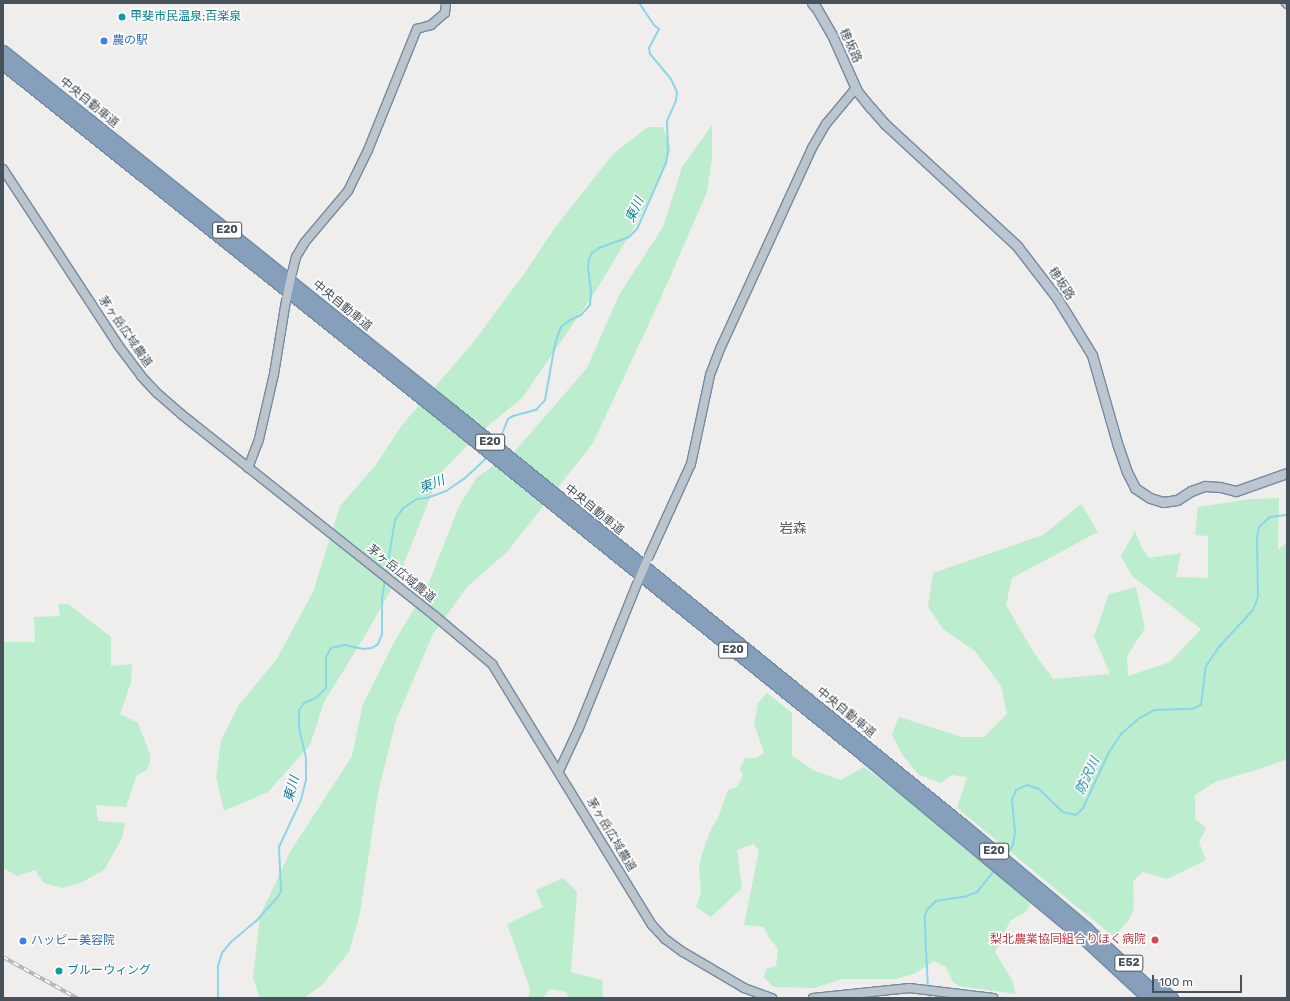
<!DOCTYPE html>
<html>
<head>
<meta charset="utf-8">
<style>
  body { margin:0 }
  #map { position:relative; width:1290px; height:1001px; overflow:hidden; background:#f0eded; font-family:Rubik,"Noto Sans JP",sans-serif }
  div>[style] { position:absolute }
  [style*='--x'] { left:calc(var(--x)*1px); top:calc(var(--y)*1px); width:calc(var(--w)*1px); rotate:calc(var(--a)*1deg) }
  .green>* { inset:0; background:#bcedcf }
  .stream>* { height:2px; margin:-1px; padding:0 1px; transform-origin:1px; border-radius:1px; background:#8bd5e9 }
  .roads { filter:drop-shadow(1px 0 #728ba7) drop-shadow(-1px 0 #728ba7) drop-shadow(0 1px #728ba7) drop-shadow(0 -1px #728ba7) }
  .tertiary>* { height:8px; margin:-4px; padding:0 4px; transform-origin:4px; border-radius:4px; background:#bcc5cc }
  .secondary>* { height:9px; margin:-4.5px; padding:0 4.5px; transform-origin:4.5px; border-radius:4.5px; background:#bbc6d1 }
  .motorway>* { height:11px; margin:-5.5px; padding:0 5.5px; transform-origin:5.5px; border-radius:5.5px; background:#86a0bb }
  .rail>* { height:3.5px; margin-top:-1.75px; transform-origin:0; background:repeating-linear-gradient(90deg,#fff 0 6px,#b0b3b8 0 12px); box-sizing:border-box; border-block:1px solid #b0b3b8 }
  .tertiary-bridge>* { height:8px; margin:-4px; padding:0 4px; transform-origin:4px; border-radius:4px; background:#bcc5cc }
  .dots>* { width:11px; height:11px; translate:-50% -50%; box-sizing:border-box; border:2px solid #fff; border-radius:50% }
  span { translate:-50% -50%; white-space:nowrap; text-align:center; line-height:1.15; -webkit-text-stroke:3px #fff; paint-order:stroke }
  .shield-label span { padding:1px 3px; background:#fff; border:1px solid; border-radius:3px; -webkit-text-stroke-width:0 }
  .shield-label { font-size:11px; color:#46515a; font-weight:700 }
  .culture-label { font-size:12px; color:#0d838f }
  .left { translate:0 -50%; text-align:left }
  .shop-label { font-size:12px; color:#366cbe }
  .street-label { font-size:12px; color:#46515a }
  .health-label { font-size:12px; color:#be3a42 }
  .right { translate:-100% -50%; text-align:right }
  .water-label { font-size:13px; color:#107e9c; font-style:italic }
  .quarter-label { font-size:14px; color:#5a5e62 }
  .frame { position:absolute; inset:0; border:4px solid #46515a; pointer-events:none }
  .scale { position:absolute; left:1152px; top:975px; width:90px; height:18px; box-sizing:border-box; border:2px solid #46515a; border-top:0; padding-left:5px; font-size:12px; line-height:14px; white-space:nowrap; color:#46515a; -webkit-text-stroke:3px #fff; paint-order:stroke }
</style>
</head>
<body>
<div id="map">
  <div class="green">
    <div style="clip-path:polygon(712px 125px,712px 159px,707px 192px,660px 300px,593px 443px,507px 552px,468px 586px,433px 634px,396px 720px,378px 793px,360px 913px,349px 952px,323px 984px,304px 998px,260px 998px,253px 978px,260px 916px,290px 852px,352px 756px,363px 704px,394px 642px,426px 590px,459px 506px,477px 477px,515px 451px,587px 368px,619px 295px,663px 227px,682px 167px)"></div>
    <div style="clip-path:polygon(648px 127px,663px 127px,671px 149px,660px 179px,632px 231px,595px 292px,522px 398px,477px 435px,439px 475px,399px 576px,363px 639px,324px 702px,310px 745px,268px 792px,224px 811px,216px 777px,221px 741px,238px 706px,276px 660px,313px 592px,340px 506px,375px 466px,402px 425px,472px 344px,524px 274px,554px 229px,613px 154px)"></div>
    <div style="clip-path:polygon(1279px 498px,1278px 550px,1287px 542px,1287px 759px,1260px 769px,1215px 782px,1195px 795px,1195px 819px,1206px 828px,1199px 842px,1206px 860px,1167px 879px,1143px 872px,1133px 881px,1134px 909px,1128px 921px,1114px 937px,957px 808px,967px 777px,952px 775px,940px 783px,918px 774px,902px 754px,892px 734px,899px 717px,962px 737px,984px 737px,1007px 714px,1001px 686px,975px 651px,943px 629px,928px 607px,933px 573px,1043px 535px,1081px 504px,1098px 532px,1012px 578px,1006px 605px,1034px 653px,1053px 679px,1110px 674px,1094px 636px,1109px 594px,1136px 587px,1145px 628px,1127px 656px,1128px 676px,1170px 662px,1201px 629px,1132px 576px,1121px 556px,1135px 531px,1142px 548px,1149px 558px,1181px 553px,1176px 577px,1208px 578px,1208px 536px,1195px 535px,1198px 507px,1251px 499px)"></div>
    <div style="clip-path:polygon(58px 604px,68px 604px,111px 637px,111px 666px,132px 664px,131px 682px,120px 714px,138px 723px,151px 757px,147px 770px,137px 775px,126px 807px,96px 805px,98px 821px,125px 823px,122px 838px,104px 870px,80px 883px,62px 888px,44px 883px,35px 870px,17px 876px,3px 868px,3px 640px,5px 642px,35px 642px,34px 617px,60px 616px)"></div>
    <div style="clip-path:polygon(767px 693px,792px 713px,792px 756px,815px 771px,841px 780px,864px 767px,894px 789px,1031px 903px,1027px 911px,1010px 921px,995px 952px,1012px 980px,1016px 994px,959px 986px,953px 982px,946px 967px,934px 961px,914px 974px,896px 979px,842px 979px,815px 988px,773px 987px,764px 977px,766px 969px,776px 966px,778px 949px,768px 936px,764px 927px,744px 925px,759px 850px,753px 844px,737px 850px,742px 888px,711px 917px,696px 907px,701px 892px,699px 868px,702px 854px,711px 829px,718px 818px,728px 790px,737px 787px,743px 775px,740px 769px,745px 758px,756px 758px,764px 753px,754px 724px,758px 703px)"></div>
    <div style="clip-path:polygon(563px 878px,577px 892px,571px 972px,602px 980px,603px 998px,569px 998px,566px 992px,550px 989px,543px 998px,528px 998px,530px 989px,507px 924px,543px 907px,536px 890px)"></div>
  </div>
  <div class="stream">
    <div style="--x:498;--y:444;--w:27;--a:-68"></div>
    <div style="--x:508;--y:419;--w:6;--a:-31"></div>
    <div style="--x:513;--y:416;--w:24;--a:-15"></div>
    <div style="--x:536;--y:410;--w:13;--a:-48"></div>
    <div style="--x:545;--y:400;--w:57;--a:-79.9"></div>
    <div style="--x:555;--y:344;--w:18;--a:-71"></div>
    <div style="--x:561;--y:327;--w:11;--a:-38"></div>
    <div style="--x:570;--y:320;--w:12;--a:-24"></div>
    <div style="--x:581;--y:315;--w:13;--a:-48"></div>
    <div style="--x:590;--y:305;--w:13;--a:-86"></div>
    <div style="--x:591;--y:292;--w:26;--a:-97"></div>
    <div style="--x:588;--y:266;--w:7;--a:-82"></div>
    <div style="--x:589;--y:259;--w:7;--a:-63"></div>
    <div style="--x:592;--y:253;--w:9;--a:-36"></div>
    <div style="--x:599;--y:248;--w:32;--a:-20"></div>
    <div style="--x:629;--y:237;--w:11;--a:-45"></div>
    <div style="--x:637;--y:229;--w:72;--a:-66.3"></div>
    <div style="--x:666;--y:163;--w:11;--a:-80"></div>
    <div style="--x:668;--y:152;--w:31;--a:-92"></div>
    <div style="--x:667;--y:121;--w:22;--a:-66"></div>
    <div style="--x:676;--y:101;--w:9;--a:-84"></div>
    <div style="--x:677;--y:92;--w:14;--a:-115"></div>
    <div style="--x:671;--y:79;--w:33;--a:-130"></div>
    <div style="--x:650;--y:54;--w:6;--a:-99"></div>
    <div style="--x:649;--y:48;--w:21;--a:-62"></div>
    <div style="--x:659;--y:29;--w:6;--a:-141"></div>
    <div style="--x:654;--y:25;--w:27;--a:-124"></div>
    <div style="--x:386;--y:574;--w:55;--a:-80.5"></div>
    <div style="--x:395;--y:520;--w:14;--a:-56"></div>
    <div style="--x:403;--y:508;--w:17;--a:-33"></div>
    <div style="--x:417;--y:499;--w:10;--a:-6"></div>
    <div style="--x:427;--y:498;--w:20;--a:-20"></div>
    <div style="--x:446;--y:491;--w:22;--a:-34"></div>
    <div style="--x:464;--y:479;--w:33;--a:-43"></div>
    <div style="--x:1006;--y:855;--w:12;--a:-55"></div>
    <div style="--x:1013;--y:845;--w:12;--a:-81"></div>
    <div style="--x:1015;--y:833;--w:33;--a:-95"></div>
    <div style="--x:1012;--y:800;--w:11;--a:-68"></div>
    <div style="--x:1016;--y:790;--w:12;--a:-24"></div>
    <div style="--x:1027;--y:785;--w:13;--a:18"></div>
    <div style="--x:1039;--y:789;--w:33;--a:44"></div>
    <div style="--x:1063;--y:812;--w:13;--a:13"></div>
    <div style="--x:1076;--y:815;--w:10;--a:-45"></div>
    <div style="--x:1083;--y:808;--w:62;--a:-65.1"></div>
    <div style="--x:1109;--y:752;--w:22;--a:-56"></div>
    <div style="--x:1121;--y:734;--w:23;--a:-41"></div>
    <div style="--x:1138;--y:719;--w:18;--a:-29"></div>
    <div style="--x:1154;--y:710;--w:38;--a:-2"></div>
    <div style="--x:1192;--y:709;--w:10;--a:-24"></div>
    <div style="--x:1201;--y:705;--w:39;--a:-83"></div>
    <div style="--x:1206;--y:666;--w:22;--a:-56"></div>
    <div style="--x:1218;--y:648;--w:52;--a:-47.4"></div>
    <div style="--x:1253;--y:610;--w:14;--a:-69"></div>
    <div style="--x:1258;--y:597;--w:58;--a:-91"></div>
    <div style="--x:1257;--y:539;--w:12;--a:-81"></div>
    <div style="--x:1259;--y:527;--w:15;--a:-42"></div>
    <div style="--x:1270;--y:517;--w:17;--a:-7"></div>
    <div style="--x:928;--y:988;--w:36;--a:-93"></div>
    <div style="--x:926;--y:952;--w:36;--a:-92"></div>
    <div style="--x:925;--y:916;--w:6;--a:-72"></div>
    <div style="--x:927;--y:910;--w:13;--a:-45"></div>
    <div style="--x:936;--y:901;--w:31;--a:-9"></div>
    <div style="--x:967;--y:896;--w:11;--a:-22"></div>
    <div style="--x:977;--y:892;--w:28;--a:-51"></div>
    <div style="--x:929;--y:992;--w:6;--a:81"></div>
    <div style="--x:218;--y:998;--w:32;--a:-90"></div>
    <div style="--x:218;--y:966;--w:14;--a:-73"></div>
    <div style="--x:222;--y:953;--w:14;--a:-51"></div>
    <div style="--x:231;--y:942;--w:35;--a:-40"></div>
    <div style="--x:258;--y:919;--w:28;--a:-48"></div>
    <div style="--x:277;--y:898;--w:8;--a:-60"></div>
    <div style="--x:281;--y:891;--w:44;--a:-92.6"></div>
    <div style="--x:279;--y:847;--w:52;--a:-64.9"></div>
    <div style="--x:301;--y:800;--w:21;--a:-76"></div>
    <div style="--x:306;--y:780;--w:22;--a:-90"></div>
    <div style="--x:306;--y:758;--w:32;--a:-103"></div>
    <div style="--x:299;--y:727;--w:17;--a:-90"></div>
    <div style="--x:299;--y:710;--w:9;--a:-54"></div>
    <div style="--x:304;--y:703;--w:13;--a:-23"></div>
    <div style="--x:316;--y:698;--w:14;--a:-45"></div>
    <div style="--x:326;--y:688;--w:31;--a:-90"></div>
    <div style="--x:326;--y:657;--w:10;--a:-61"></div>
    <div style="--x:331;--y:648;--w:14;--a:-12"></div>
    <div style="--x:345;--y:645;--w:19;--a:12"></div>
    <div style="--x:364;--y:649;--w:8;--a:-7"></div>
    <div style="--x:372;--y:648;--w:7;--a:-34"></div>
    <div style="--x:378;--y:644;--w:11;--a:-68"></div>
    <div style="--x:382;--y:634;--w:35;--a:-90"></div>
    <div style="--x:382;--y:599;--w:19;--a:-81"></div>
  </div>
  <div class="roads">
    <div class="tertiary">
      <div style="--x:1286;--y:3;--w:1;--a:45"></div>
      <div style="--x:3;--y:169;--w:210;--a:56.8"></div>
      <div style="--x:118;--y:345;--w:39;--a:53"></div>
      <div style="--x:141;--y:376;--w:23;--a:47"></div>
      <div style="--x:157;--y:393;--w:32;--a:41"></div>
      <div style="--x:181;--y:414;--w:325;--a:38.5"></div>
      <div style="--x:435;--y:616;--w:75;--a:40.1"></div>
      <div style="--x:492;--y:664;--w:306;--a:58.5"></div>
      <div style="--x:652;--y:925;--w:19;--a:47"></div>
      <div style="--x:665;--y:939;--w:22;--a:36"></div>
      <div style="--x:683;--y:952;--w:71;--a:30.5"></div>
      <div style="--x:744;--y:988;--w:30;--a:20"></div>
      <div style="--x:292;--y:273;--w:16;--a:-76"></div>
      <div style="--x:296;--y:257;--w:17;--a:-59"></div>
      <div style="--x:305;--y:242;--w:67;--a:-49.9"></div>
      <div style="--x:348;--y:191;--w:46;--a:-64"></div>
      <div style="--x:368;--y:150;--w:131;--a:-68"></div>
      <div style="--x:417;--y:29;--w:15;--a:-16"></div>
      <div style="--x:431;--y:25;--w:18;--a:-41"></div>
      <div style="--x:445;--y:13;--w:10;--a:-84"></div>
      <div style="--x:248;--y:468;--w:31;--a:-69"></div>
      <div style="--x:259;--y:439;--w:67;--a:-77"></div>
      <div style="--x:274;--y:374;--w:74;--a:-80.7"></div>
      <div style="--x:649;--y:556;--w:101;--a:-65.5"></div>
      <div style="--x:691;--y:464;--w:91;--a:-77.9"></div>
      <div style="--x:710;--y:375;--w:28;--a:-69"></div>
      <div style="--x:720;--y:349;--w:221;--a:-65.4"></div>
      <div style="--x:812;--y:148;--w:28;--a:-60"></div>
      <div style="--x:826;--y:124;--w:47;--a:-50.2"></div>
      <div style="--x:559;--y:771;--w:47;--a:-65.1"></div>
      <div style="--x:579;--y:728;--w:155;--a:-68.1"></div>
      <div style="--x:813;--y:998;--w:97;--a:-5.9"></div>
      <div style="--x:909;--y:988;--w:85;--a:6.8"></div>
    </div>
    <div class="secondary">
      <div style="--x:812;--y:3;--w:8;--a:50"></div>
      <div style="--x:817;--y:9;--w:32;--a:60"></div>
      <div style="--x:833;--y:37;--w:59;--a:66"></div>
      <div style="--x:857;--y:91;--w:22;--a:51"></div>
      <div style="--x:871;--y:108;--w:21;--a:49"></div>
      <div style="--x:885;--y:124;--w:180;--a:42.7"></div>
      <div style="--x:1017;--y:246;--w:66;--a:52.4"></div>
      <div style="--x:1057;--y:298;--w:67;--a:58.4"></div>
      <div style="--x:1092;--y:355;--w:91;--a:74.1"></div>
      <div style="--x:1117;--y:443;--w:31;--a:71"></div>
      <div style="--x:1127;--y:472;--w:18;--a:63"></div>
      <div style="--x:1135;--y:488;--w:18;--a:34"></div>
      <div style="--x:1150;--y:498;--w:14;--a:17"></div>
      <div style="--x:1163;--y:502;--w:14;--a:-8"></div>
      <div style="--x:1177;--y:500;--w:17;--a:-33"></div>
      <div style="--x:1191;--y:491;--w:15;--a:-20"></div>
      <div style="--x:1205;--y:486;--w:15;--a:4"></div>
      <div style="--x:1220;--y:487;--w:16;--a:14"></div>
      <div style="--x:1236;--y:491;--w:54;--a:-19.4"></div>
    </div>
    <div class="motorway">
      <div style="--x:3;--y:51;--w:573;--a:38.69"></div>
      <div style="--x:450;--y:409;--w:662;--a:39.05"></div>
      <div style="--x:964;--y:826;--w:159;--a:39.9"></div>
      <div style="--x:1086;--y:928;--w:102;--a:43.4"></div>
      <div style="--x:3;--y:64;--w:564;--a:38.6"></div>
      <div style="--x:444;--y:416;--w:543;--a:38.94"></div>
      <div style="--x:866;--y:757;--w:278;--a:39.8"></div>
      <div style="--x:1080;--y:935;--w:93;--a:42.8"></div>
      <div style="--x:1156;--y:985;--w:21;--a:39"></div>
    </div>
  </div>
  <div class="rail">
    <div style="--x:3;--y:957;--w:85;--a:29"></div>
  </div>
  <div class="tertiary-bridge">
    <div style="--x:286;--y:301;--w:29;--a:-78"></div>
    <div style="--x:637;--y:584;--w:30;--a:-67"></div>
  </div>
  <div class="dots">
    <div style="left:122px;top:17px;background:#0f9aa8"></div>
    <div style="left:104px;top:41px;background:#3f7fe0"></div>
    <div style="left:1155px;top:940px;background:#e0444e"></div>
    <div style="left:23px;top:941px;background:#3f7fe0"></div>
    <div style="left:59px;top:971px;background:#0f9aa8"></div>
  </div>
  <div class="shield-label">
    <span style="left:227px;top:230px">E20</span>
    <span style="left:490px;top:442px">E20</span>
    <span style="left:733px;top:650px">E20</span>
    <span style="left:994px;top:851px">E20</span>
    <span style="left:1129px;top:963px">E52</span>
  </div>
  <div class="culture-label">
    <span class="left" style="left:130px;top:17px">甲斐市民温泉;百楽泉</span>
    <span class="left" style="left:67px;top:971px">ブルーウィング</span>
  </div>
  <div class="shop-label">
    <span class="left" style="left:112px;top:41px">農の駅</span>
    <span class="left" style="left:31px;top:941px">ハッピー美容院</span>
  </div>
  <div class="street-label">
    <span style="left:850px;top:46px;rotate:65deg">穂坂路</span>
    <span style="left:89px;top:103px;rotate:39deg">中央自動車道</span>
    <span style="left:1061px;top:284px;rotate:56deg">穂坂路</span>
    <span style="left:342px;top:306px;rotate:39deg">中央自動車道</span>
    <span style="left:125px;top:332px;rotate:55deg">茅ヶ岳広域農道</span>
    <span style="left:594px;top:510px;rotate:39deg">中央自動車道</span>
    <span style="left:401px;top:574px;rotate:39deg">茅ヶ岳広域農道</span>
    <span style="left:846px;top:713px;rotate:39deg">中央自動車道</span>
    <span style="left:611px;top:835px;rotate:59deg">茅ヶ岳広域農道</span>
  </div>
  <div class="health-label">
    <span class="right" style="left:1146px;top:940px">梨北農業協同組合りほく病院</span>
  </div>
  <div class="water-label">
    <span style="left:635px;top:210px;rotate:-65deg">東川</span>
    <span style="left:432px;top:485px;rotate:-21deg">東川</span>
    <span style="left:1088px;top:776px;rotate:-65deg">防沢川</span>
    <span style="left:292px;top:789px;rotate:-75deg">東川</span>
  </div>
  <div class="quarter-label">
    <span style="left:793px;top:529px">岩森</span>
  </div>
  <div class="frame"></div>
  <div class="scale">100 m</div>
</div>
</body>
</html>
